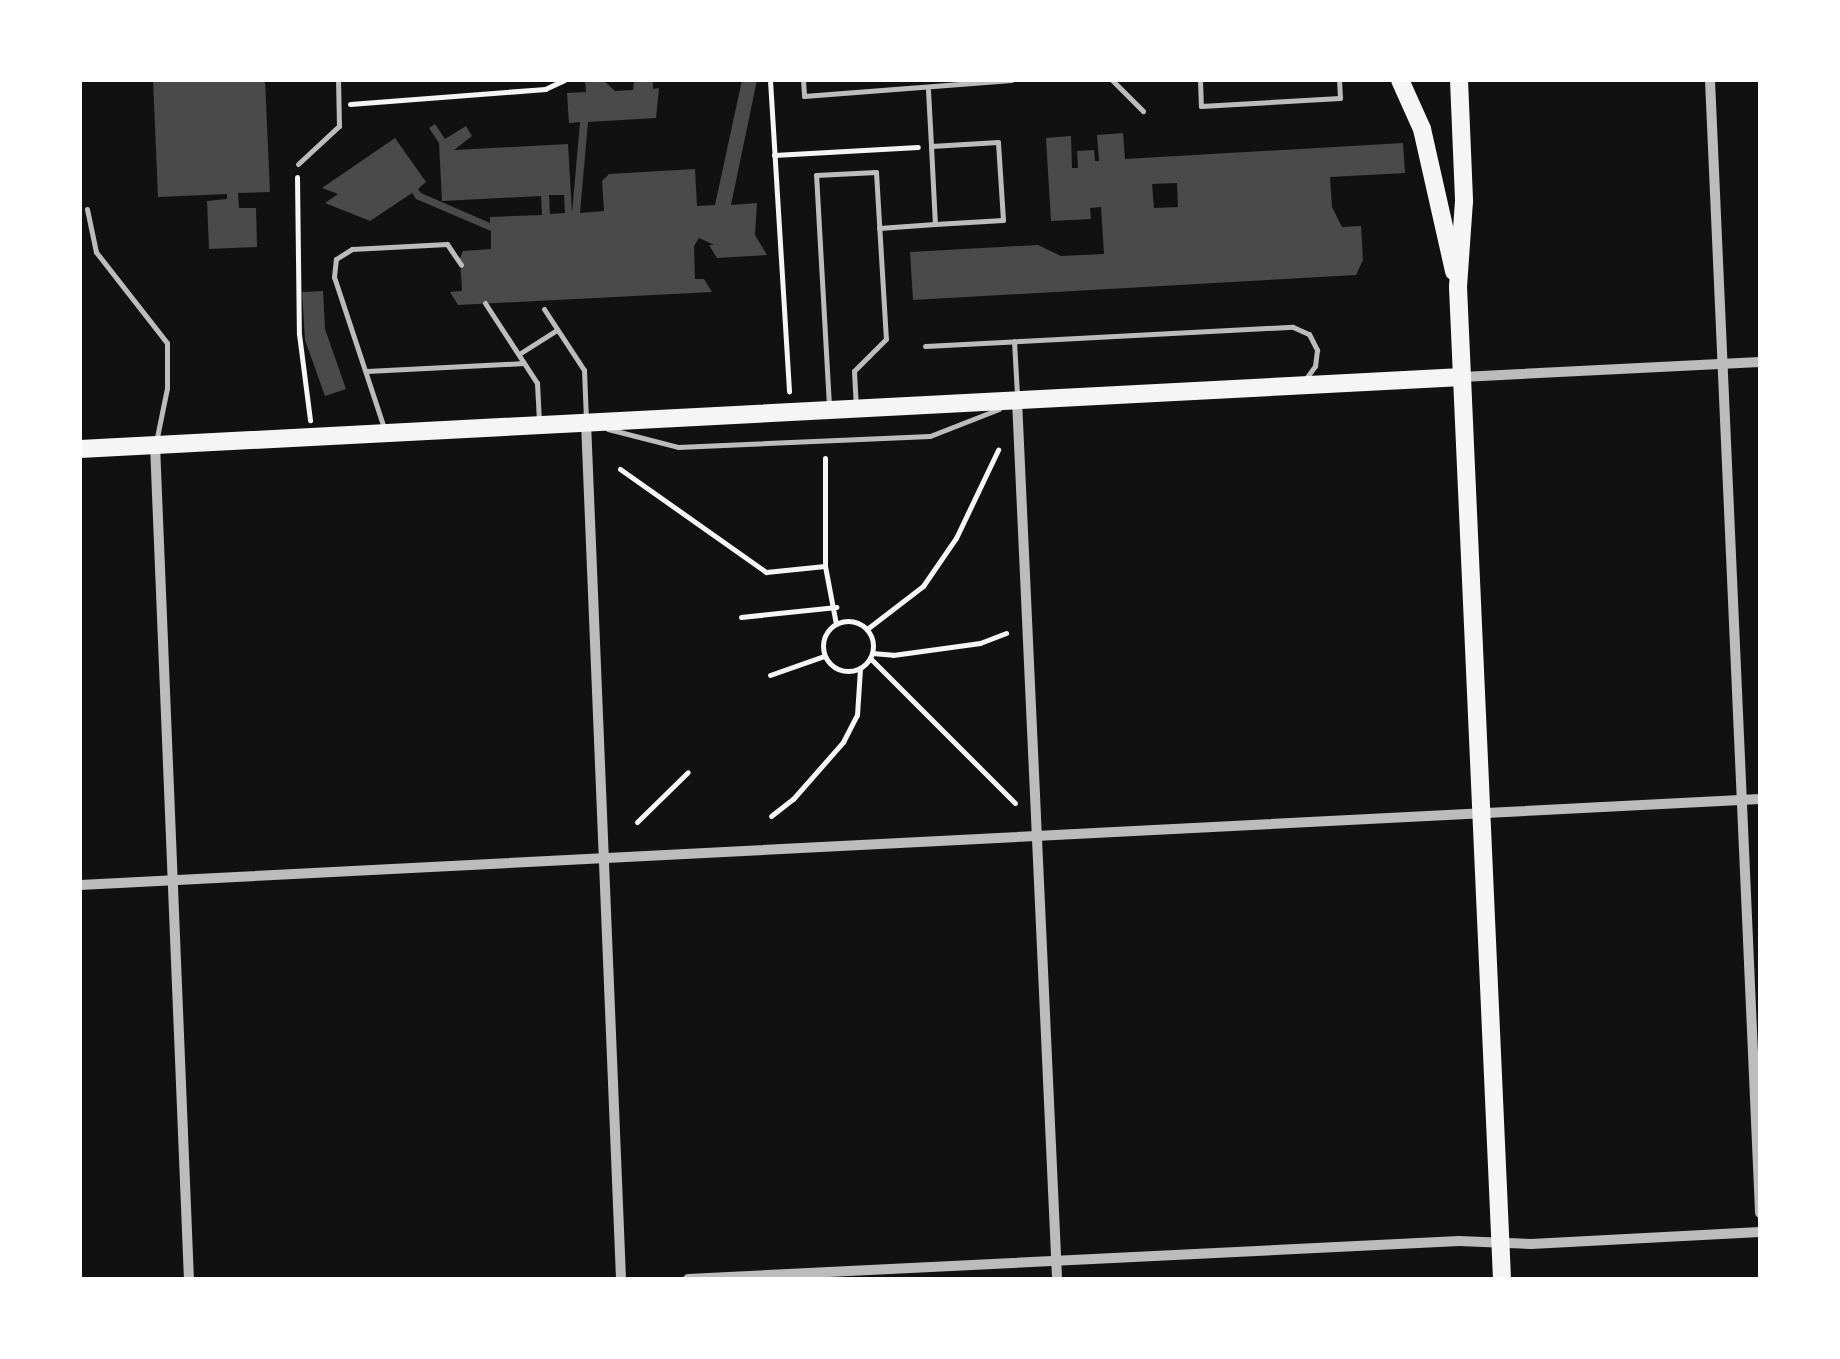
<!DOCTYPE html>
<html>
<head>
<meta charset="utf-8">
<style>
  body { margin:0 }
  #map { position:relative; width:1840px; height:1359px; overflow:hidden; background:#111; font-family:"Titillium Web",sans-serif }
  div>[style] { position:absolute }
  [style*='--x'] { left:calc(var(--x)*1px); top:calc(var(--y)*1px); width:calc(var(--w)*1px); rotate:calc(var(--a)*1deg) }
  .building>* { inset:0; background:#4a4a4a }
  .path>* { height:5px; margin:-2.5px; padding:0 2.5px; transform-origin:2.5px; border-radius:2.5px; background:#f5f5f5 }
  .path>.ring { margin:-2.5px; padding:0; box-sizing:content-box; background:none; border:5px solid #f5f5f5; border-radius:50% }
  .service>* { height:5px; margin:-2.5px; padding:0 2.5px; transform-origin:2.5px; border-radius:2.5px; background:#bcbcbc }
  .minor>* { height:10px; margin:-5px; padding:0 5px; transform-origin:5px; border-radius:5px; background:#bcbcbc }
  .primary>* { height:18px; margin:-9px; padding:0 9px; transform-origin:9px; border-radius:9px; background:#f5f5f5 }
  span { translate:-50% -50%; white-space:nowrap; text-align:center; line-height:1.15; -webkit-text-stroke:9px #fff; paint-order:stroke }
  .frame { position:absolute; inset:0; border:82px solid #fff; pointer-events:none }
</style>
</head>
<body>
<div id="map">
  <div class="building">
    <div style="clip-path:polygon(153px 80px,265px 80px,270px 192px,238px 193px,239px 208px,256px 208px,257px 247px,209px 249px,207px 201px,227px 199px,227px 194px,158px 197px)"></div>
    <div style="clip-path:polygon(evenodd,585px 80px,603px 80px,615px 91px,633px 90px,634px 80px,653px 80px,653px 89px,659px 88px,656px 118px,588px 122px,580px 213px,604px 211px,602px 181px,609px 174px,695px 169px,697px 206px,715px 205px,742px 80px,757px 80px,731px 205px,757px 203px,755px 235px,767px 255px,717px 258px,709px 245px,714px 245px,699px 238px,694px 246px,695px 279px,704px 279px,712px 292px,458px 305px,450px 292px,462px 291px,460px 258px,463px 251px,491px 249px,491px 231px,416px 199px,412px 193px,370px 221px,325px 203px,338px 194px,322px 188px,395px 138px,426px 182px,418px 189px,421px 193px,490px 223px,490px 217px,542px 215px,541px 196px,442px 201px,439px 143px,429px 128px,435px 124px,445px 139px,466px 126px,472px 136px,454px 150px,568px 144px,572px 213px,580px 122px,569px 123px,567px 93px,586px 92px,585px 80px,549px 195px,564px 195px,565px 213px,550px 214px,549px 195px)"></div>
    <div style="clip-path:polygon(evenodd,1123px 133px,1125px 159px,1403px 143px,1405px 173px,1330px 177px,1332px 207px,1342px 227px,1361px 226px,1363px 260px,1356px 275px,913px 300px,910px 252px,1038px 245px,1061px 256px,1104px 254px,1101px 207px,1090px 208px,1091px 219px,1051px 221px,1046px 138px,1071px 136px,1072px 168px,1078px 168px,1077px 151px,1094px 150px,1095px 161px,1099px 161px,1097px 135px,1123px 133px,1177px 183px,1178px 207px,1154px 208px,1152px 184px,1177px 183px)"></div>
    <div style="clip-path:polygon(323px 291px,325px 329px,346px 389px,325px 396px,305px 340px,302px 292px)"></div>
  </div>
  <div class="path">
    <div style="--x:770;--y:80;--w:312;--a:86.5"></div>
    <div style="--x:350;--y:104;--w:196;--a:-4.4"></div>
    <div style="--x:545;--y:89;--w:21;--a:-25"></div>
    <div style="--x:774;--y:155;--w:144;--a:-3.2"></div>
    <div style="--x:297;--y:177;--w:157;--a:89.3"></div>
    <div style="--x:299;--y:334;--w:87;--a:82.7"></div>
    <div style="--x:825;--y:458;--w:108;--a:90"></div>
    <div style="--x:825;--y:566;--w:59;--a:79.3"></div>
    <div style="--x:620;--y:469;--w:179;--a:35.2"></div>
    <div style="--x:766;--y:572;--w:59;--a:-5.8"></div>
    <div style="--x:741;--y:617;--w:96;--a:-6"></div>
    <div class="ring" style="left:823px;top:621px;width:45px;height:45px"></div>
    <div style="--x:867;--y:629;--w:71;--a:-37.5"></div>
    <div style="--x:923;--y:586;--w:58;--a:-55.5"></div>
    <div style="--x:956;--y:538;--w:98;--a:-64.5"></div>
    <div style="--x:872;--y:653;--w:21;--a:5"></div>
    <div style="--x:893;--y:655;--w:88;--a:-7.9"></div>
    <div style="--x:980;--y:643;--w:28;--a:-21"></div>
    <div style="--x:870;--y:658;--w:205;--a:45"></div>
    <div style="--x:770;--y:675;--w:57;--a:-19.4"></div>
    <div style="--x:771;--y:816;--w:28;--a:-38"></div>
    <div style="--x:793;--y:799;--w:76;--a:-48.7"></div>
    <div style="--x:843;--y:742;--w:30;--a:-63"></div>
    <div style="--x:857;--y:715;--w:47;--a:-86.3"></div>
    <div style="--x:637;--y:822;--w:71;--a:-44.4"></div>
  </div>
  <div class="service">
    <div style="--x:803;--y:80;--w:16;--a:86"></div>
    <div style="--x:804;--y:96;--w:208;--a:-4.4"></div>
    <div style="--x:1112;--y:80;--w:44;--a:45"></div>
    <div style="--x:1200;--y:80;--w:26;--a:88"></div>
    <div style="--x:1201;--y:106;--w:139;--a:-3.3"></div>
    <div style="--x:1340;--y:98;--w:18;--a:-93"></div>
    <div style="--x:928;--y:90;--w:56;--a:86.9"></div>
    <div style="--x:931;--y:146;--w:78;--a:87.1"></div>
    <div style="--x:935;--y:224;--w:68;--a:-3.4"></div>
    <div style="--x:1003;--y:220;--w:78;--a:-93.7"></div>
    <div style="--x:998;--y:142;--w:67;--a:176.6"></div>
    <div style="--x:298;--y:164;--w:56;--a:-42.8"></div>
    <div style="--x:339;--y:126;--w:46;--a:-91.2"></div>
    <div style="--x:87;--y:209;--w:44;--a:78.2"></div>
    <div style="--x:96;--y:252;--w:115;--a:52"></div>
    <div style="--x:167;--y:343;--w:45;--a:90"></div>
    <div style="--x:167;--y:388;--w:55;--a:101.5"></div>
    <div style="--x:879;--y:228;--w:56;--a:-4.1"></div>
    <div style="--x:485;--y:303;--w:95;--a:57"></div>
    <div style="--x:537;--y:383;--w:39;--a:87"></div>
    <div style="--x:544;--y:309;--w:73;--a:56.7"></div>
    <div style="--x:584;--y:370;--w:49;--a:87.7"></div>
    <div style="--x:1014;--y:341;--w:53;--a:86.8"></div>
    <div style="--x:925;--y:346;--w:368;--a:-3"></div>
    <div style="--x:1293;--y:327;--w:17;--a:24"></div>
    <div style="--x:1309;--y:334;--w:18;--a:63"></div>
    <div style="--x:1317;--y:350;--w:16;--a:97"></div>
    <div style="--x:1315;--y:366;--w:17;--a:126"></div>
    <div style="--x:519;--y:354;--w:45;--a:-32.3"></div>
    <div style="--x:367;--y:371;--w:157;--a:-2.9"></div>
    <div style="--x:829;--y:406;--w:231;--a:-93.2"></div>
    <div style="--x:816;--y:175;--w:60;--a:-2.9"></div>
    <div style="--x:876;--y:172;--w:167;--a:86.6"></div>
    <div style="--x:886;--y:339;--w:45;--a:135"></div>
    <div style="--x:854;--y:371;--w:35;--a:87"></div>
    <div style="--x:384;--y:428;--w:159;--a:-108.3"></div>
    <div style="--x:334;--y:277;--w:18;--a:-84"></div>
    <div style="--x:336;--y:259;--w:19;--a:-32"></div>
    <div style="--x:352;--y:249;--w:95;--a:-3"></div>
    <div style="--x:447;--y:244;--w:25;--a:56"></div>
    <div style="--x:608;--y:429;--w:72;--a:14.4"></div>
    <div style="--x:678;--y:447;--w:252;--a:-2.5"></div>
    <div style="--x:930;--y:436;--w:74;--a:-21.4"></div>
  </div>
  <div class="minor">
    <div style="--x:1710;--y:80;--w:1134;--a:87.47"></div>
    <div style="--x:1462;--y:377;--w:298;--a:-2.9"></div>
    <div style="--x:1017;--y:400;--w:880;--a:87.39"></div>
    <div style="--x:586;--y:422;--w:858;--a:87.66"></div>
    <div style="--x:155;--y:445;--w:835;--a:87.67"></div>
    <div style="--x:80;--y:885;--w:1682;--a:-2.93"></div>
    <div style="--x:688;--y:1279;--w:772;--a:-2.82"></div>
    <div style="--x:1459;--y:1241;--w:72;--a:2.4"></div>
    <div style="--x:1531;--y:1244;--w:229;--a:-3"></div>
  </div>
  <div class="primary">
    <div style="--x:1400;--y:80;--w:54;--a:65.8"></div>
    <div style="--x:1422;--y:129;--w:146;--a:77.3"></div>
    <div style="--x:1459;--y:80;--w:121;--a:87.6"></div>
    <div style="--x:1464;--y:201;--w:86;--a:94"></div>
    <div style="--x:1458;--y:287;--w:993;--a:87.46"></div>
    <div style="--x:80;--y:449;--w:1384;--a:-2.98"></div>
  </div>
  <div class="frame"></div>
</div>
</body>
</html>
